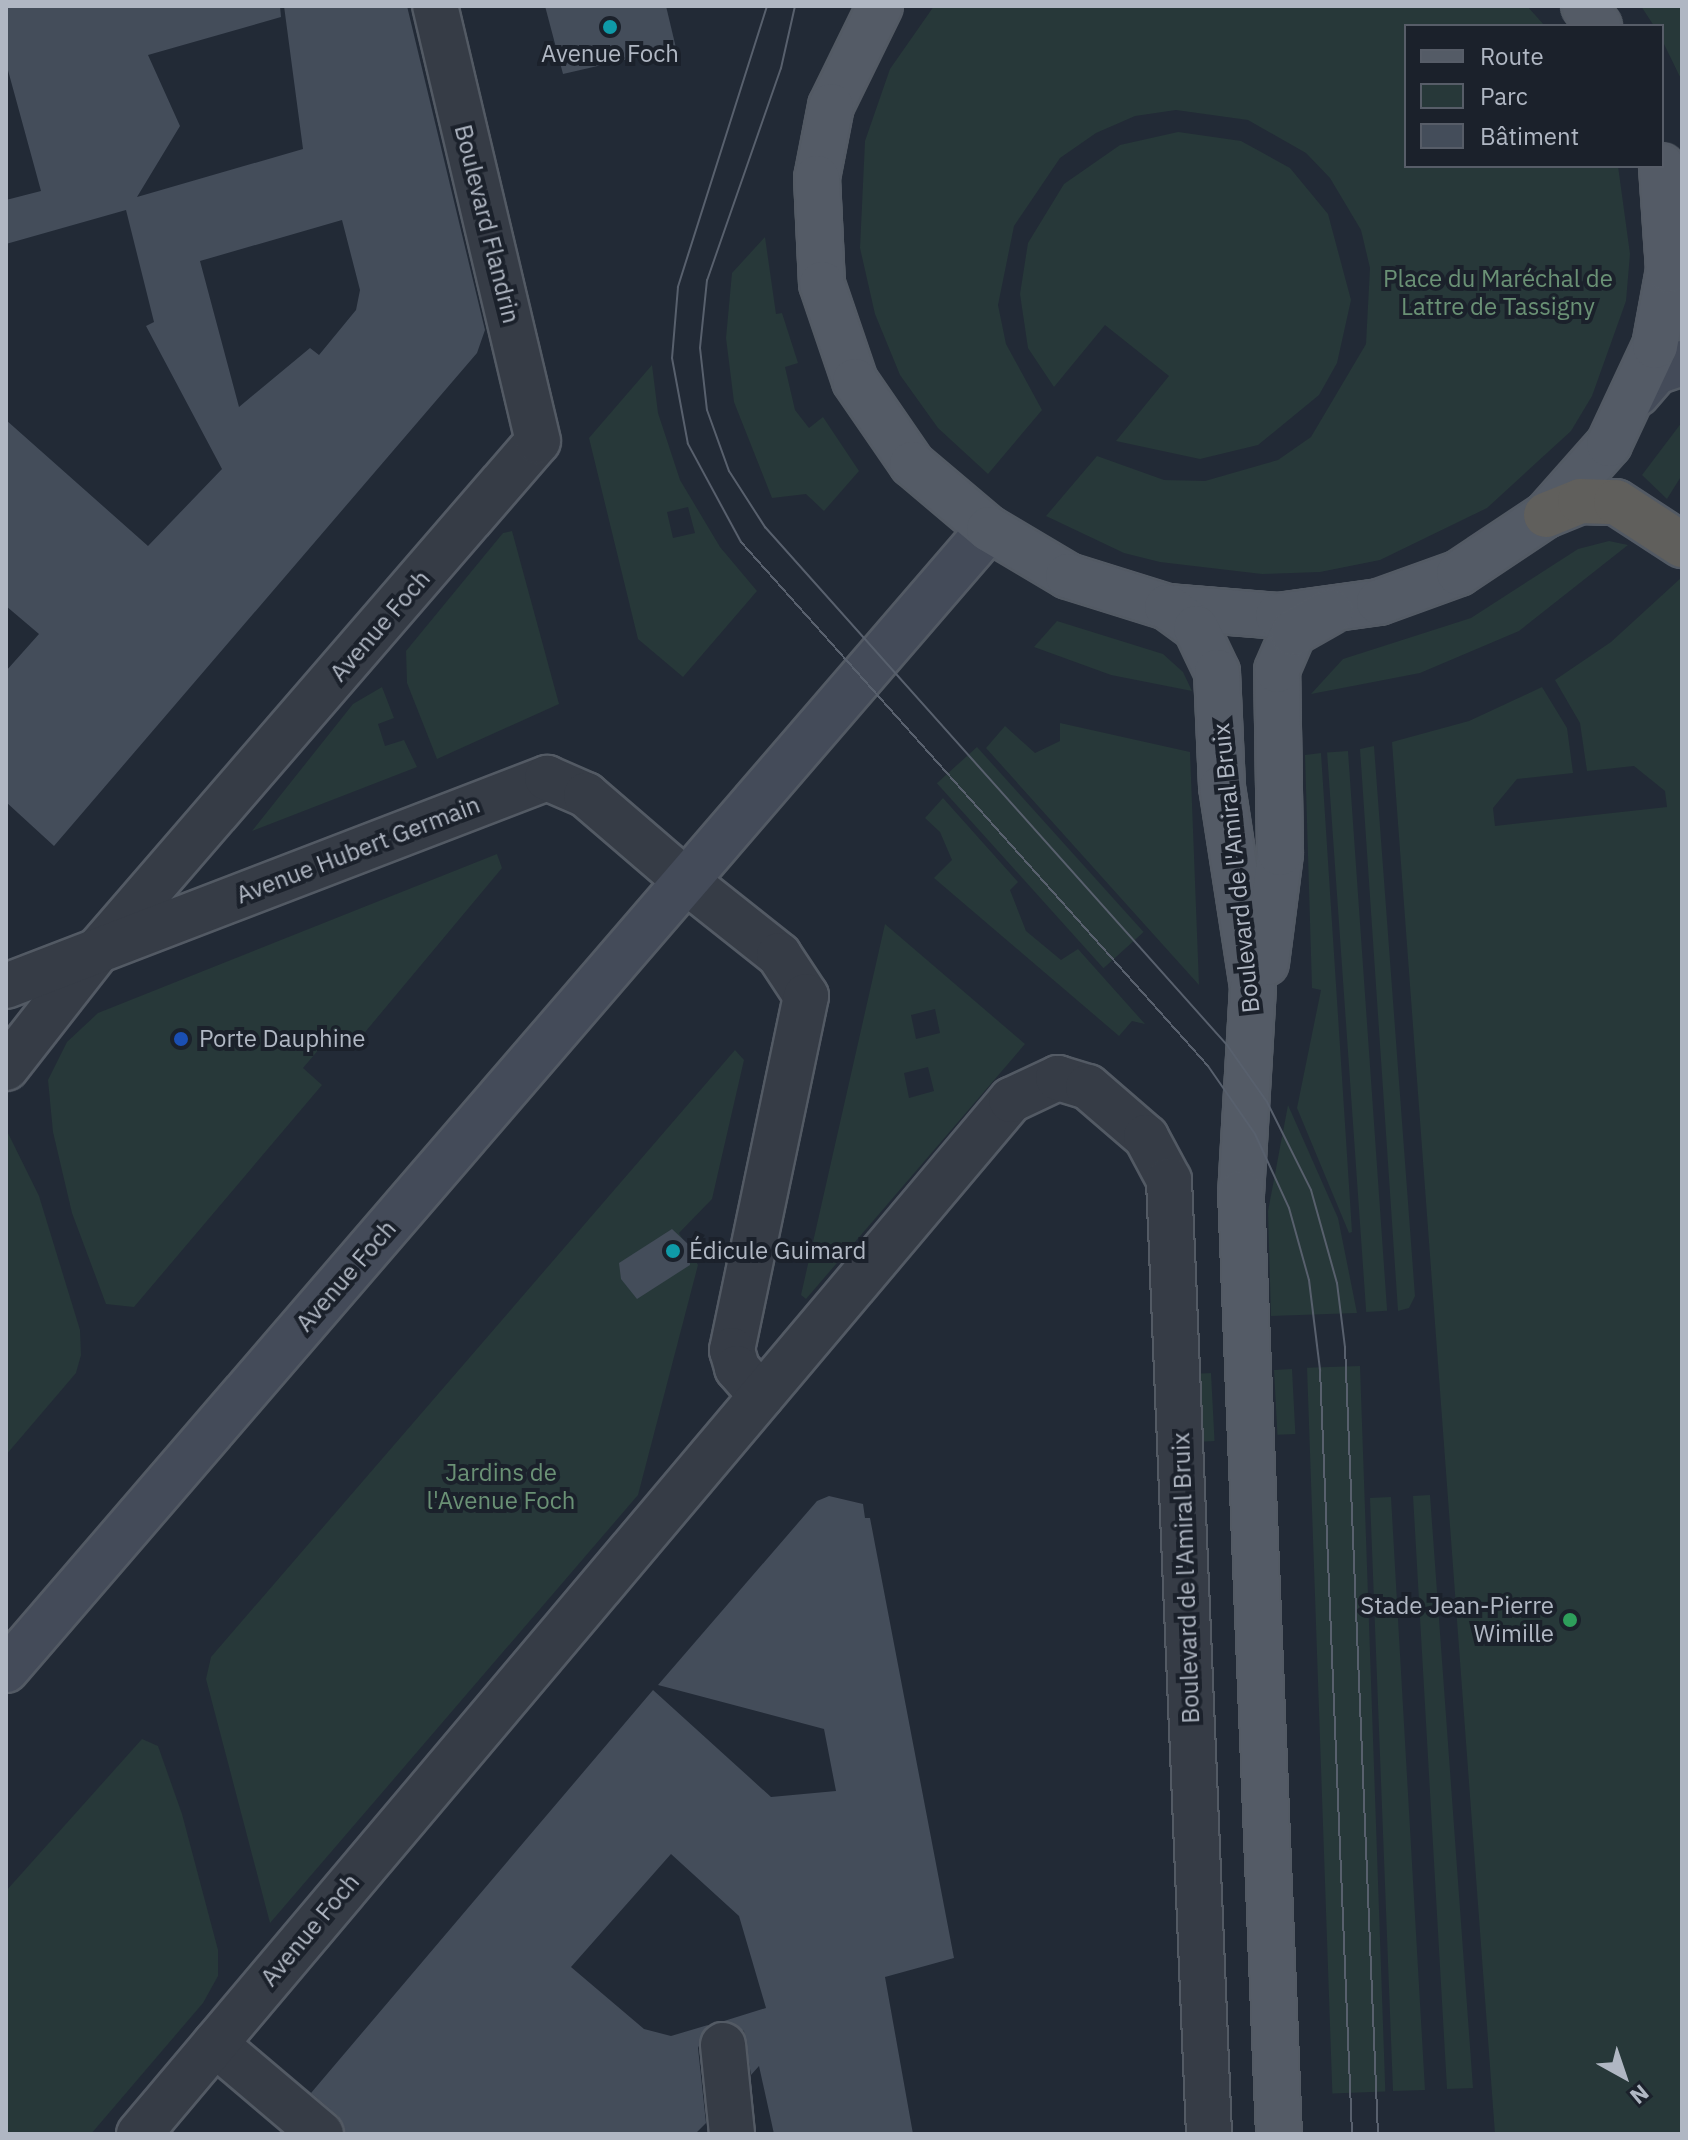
<!DOCTYPE html>
<html>
<head>
<meta charset="utf-8">
<style>
  body { margin:0 }
  #map { position:relative; width:1688px; height:2140px; overflow:hidden; background:#222a36; font-family:"IBM Plex Sans",sans-serif }
  div>[style] { position:absolute }
  [style*='--x'] { left:calc(var(--x)*1px); top:calc(var(--y)*1px); width:calc(var(--w)*1px); rotate:calc(var(--a)*1deg) }
  .green>* { inset:0; background:#273839; transform-origin:0 0 }
  .building>* { inset:0; background:#444d5a }
  .roads { filter:drop-shadow(2px 0 #535a64) drop-shadow(-2px 0 #535a64) drop-shadow(0 2px #535a64) drop-shadow(0 -2px #535a64) }
  .minor>* { height:44px; margin:-22px; padding:0 22px; transform-origin:22px; border-radius:22px; background:#363c46 }
  .tertiary>* { height:44px; margin:-22px; padding:0 22px; transform-origin:22px; border-radius:22px; background:#363c46 }
  .secondary>* { height:44px; margin:-22px; padding:0 22px; transform-origin:22px; border-radius:22px; background:#444b59 }
  .primary>* { height:44px; margin:-22px; padding:0 22px; transform-origin:22px; border-radius:22px; background:#545b66 }
  .trunk>* { height:44px; margin:-22px; padding:0 22px; transform-origin:22px; border-radius:22px; background:#605f5c }
  .tram>* { height:2px; margin:-1px; padding:0 1px; transform-origin:1px; border-radius:1px; background:#58606d }
  .dots>* { width:22px; height:22px; translate:-50% -50%; box-sizing:border-box; border:4px solid #1b212b; border-radius:50% }
  span { translate:-50% -50%; white-space:nowrap; text-align:center; line-height:1.15; -webkit-text-stroke:8px #1b212b; paint-order:stroke }
  .poi-label { font-size:24px; color:#b0b7c3 }
  .left { translate:0 -50%; text-align:left }
  .right { translate:-100% -50%; text-align:right }
  .street-label { font-size:24px; color:#b0b7c3 }
  .park-label { font-size:24px; color:#6a9175 }
  .frame { position:absolute; inset:0; border:8px solid #b0b7c3; pointer-events:none }
  .legend { position:absolute; left:1404px; top:24px; width:260px; height:144px; box-sizing:border-box; background:#1b212b; border:2px solid #575d68; margin:0; padding:10px 14px; list-style:none; font-size:24px; color:#b0b7c3 }
  .legend li { display:flex; align-items:center; gap:16px; height:40px }
  .legend b { width:40px; border:2px solid #575d68 }
  .north { position:absolute; left:1584px; top:2036px; width:80px; height:80px; -webkit-text-stroke:6px #1b212b; paint-order:stroke; rotate:140deg; font-size:22px; font-weight:700; line-height:32px; text-align:center; color:#b0b7c3 }
  .north::after { content:''; display:block; margin:auto; width:28px; height:36px; background:#b0b7c3; clip-path:polygon(50% 0,100% 100%,50% 72%,0 100%) }
</style>
</head>
<body>
<div id="map">
  <div class="green">
    <div style="clip-path:polygon(934px 6px,1527px 6px,1545px 26px,1406px 26px,1406px 166px,1618px 166px,1630px 254px,1626px 301px,1592px 396px,1571px 431px,1487px 508px,1380px 560px,1320px 572px,1262px 574px,1160px 562px,1124px 553px,1046px 516px,1097px 456px,1164px 480px,1205px 481px,1278px 460px,1311px 437px,1366px 344px,1370px 268px,1361px 230px,1330px 178px,1306px 153px,1248px 120px,1176px 110px,1135px 116px,1096px 133px,1060px 158px,1014px 226px,998px 305px,1006px 344px,1042px 410px,988px 474px,938px 428px,900px 375px,875px 314px,860px 248px,865px 141px,890px 69px)"></div>
    <div style="clip-path:polygon(1641px 6px,1682px 8px,1682px 81px,1662px 40px,1662px 26px,1654px 26px)"></div>
    <div style="clip-path:polygon(1178px 132px,1241px 141px,1290px 168px,1328px 214px,1351px 300px,1337px 363px,1319px 395px,1258px 445px,1200px 459px,1116px 441px,1169px 376px,1105px 325px,1054px 387px,1028px 348px,1020px 294px,1028px 243px,1064px 184px,1120px 145px)"></div>
    <div style="clip-path:polygon(765px 237px,776px 314px,782px 313px,798px 363px,785px 367px,795px 410px,809px 428px,823px 417px,859px 471px,824px 511px,806px 494px,772px 498px,734px 402px,726px 338px,732px 273px)"></div>
    <div style="clip-path:polygon(evenodd,652px 365px,658px 413px,680px 480px,720px 547px,757px 591px,683px 677px,638px 639px,589px 438px,652px 365px,688px 507px,695px 533px,673px 538px,667px 512px,688px 507px)"></div>
    <div style="clip-path:polygon(1682px 422px,1682px 475px,1667px 499px,1642px 475px)"></div>
    <div style="clip-path:polygon(512px 531px,559px 704px,437px 759px,407px 683px,406px 651px,503px 533px)"></div>
    <div style="clip-path:polygon(1609px 541px,1628px 545px,1519px 631px,1420px 673px,1311px 694px,1343px 659px,1471px 618px,1578px 549px)"></div>
    <div style="clip-path:polygon(1682px 577px,1682px 2134px,1495px 2134px,1392px 742px,1469px 721px,1542px 687px,1567px 728px,1573px 773px,1517px 779px,1493px 808px,1495px 826px,1667px 807px,1665px 791px,1634px 766px,1587px 771px,1580px 723px,1555px 680px,1611px 642px)"></div>
    <div style="clip-path:polygon(1057px 621px,1163px 654px,1183px 672px,1192px 691px,1111px 675px,1034px 647px)"></div>
    <div style="clip-path:polygon(382px 687px,394px 718px,378px 724px,385px 746px,404px 740px,417px 767px,252px 831px,353px 704px)"></div>
    <div style="clip-path:polygon(1060px 723px,1190px 752px,1199px 985px,986px 748px,1005px 726px,1035px 753px,1060px 741px)"></div>
    <div style="clip-path:polygon(1374px 746px,1415px 1296px,1409px 1308px,1398px 1311px,1360px 749px)"></div>
    <div style="left:977px;top:747px;width:249px;height:54px;rotate:48deg"></div>
    <div style="left:1348px;top:751px;width:561px;height:21px;rotate:86deg"></div>
    <div style="clip-path:polygon(1321px 753px,1352px 1232px,1349px 1233px,1297px 1108px,1321px 990px,1312px 988px,1305px 755px)"></div>
    <div style="clip-path:polygon(943px 798px,1018px 882px,1010px 890px,1026px 931px,1061px 960px,1078px 949px,1145px 1024px,1132px 1021px,1119px 1036px,934px 878px,952px 860px,940px 832px,925px 818px)"></div>
    <div style="clip-path:polygon(497px 854px,502px 868px,356px 1043px,337px 1028px,303px 1068px,322px 1085px,134px 1307px,106px 1304px,72px 1213px,53px 1132px,48px 1080px,67px 1042px,98px 1013px)"></div>
    <div style="clip-path:polygon(evenodd,885px 924px,1025px 1044px,806px 1299px,801px 1295px,885px 924px,935px 1009px,940px 1033px,916px 1039px,911px 1015px,935px 1009px,885px 924px,928px 1067px,934px 1091px,909px 1098px,904px 1073px,928px 1067px)"></div>
    <div style="clip-path:polygon(735px 1050px,744px 1060px,712px 1199px,679px 1233px,698px 1265px,638px 1495px,270px 1923px,206px 1679px,211px 1657px)"></div>
    <div style="clip-path:polygon(1288px 1105px,1338px 1218px,1357px 1313px,1271px 1316px,1268px 1211px)"></div>
    <div style="clip-path:polygon(6px 1129px,39px 1196px,80px 1330px,81px 1355px,76px 1373px,6px 1455px)"></div>
    <div style="left:1360px;top:1366px;width:726px;height:53px;rotate:88deg"></div>
    <div style="left:1292px;top:1369px;width:65px;height:18px;rotate:87deg"></div>
    <div style="left:1211px;top:1373px;width:68px;height:19px;rotate:87deg"></div>
    <div style="clip-path:polygon(1430px 1495px,1473px 2088px,1447px 2089px,1413px 1496px)"></div>
    <div style="clip-path:polygon(1391px 1497px,1425px 2090px,1393px 2091px,1370px 1498px)"></div>
    <div style="clip-path:polygon(142px 1739px,158px 1746px,182px 1814px,218px 1950px,218px 1976px,203px 2003px,91px 2134px,6px 2134px,6px 1891px)"></div>
  </div>
  <div class="building">
    <div style="clip-path:polygon(evenodd,6px 6px,280px 6px,281px 17px,148px 55px,180px 126px,137px 197px,303px 149px,284px 6px,407px 6px,485px 330px,477px 353px,54px 846px,6px 802px,6px 671px,39px 634px,6px 606px,6px 420px,148px 546px,222px 469px,146px 326px,154px 322px,126px 210px,6px 244px,6px 200px,41px 191px,6px 63px,6px 6px,342px 220px,360px 290px,356px 310px,319px 355px,310px 348px,239px 407px,200px 261px,342px 220px)"></div>
    <div style="clip-path:polygon(545px 6px,666px 6px,676px 48px,563px 74px)"></div>
    <div style="clip-path:polygon(672px 1229px,689px 1245px,690px 1265px,637px 1299px,621px 1279px,619px 1263px)"></div>
    <div style="clip-path:polygon(829px 1496px,863px 1504px,865px 1518px,870px 1518px,954px 1958px,885px 1977px,913px 2134px,774px 2134px,759px 2066px,751px 2075px,744px 2031px,724px 2021px,766px 2008px,739px 1916px,671px 1854px,571px 1967px,644px 2029px,671px 2036px,708px 2025px,698px 2048px,706px 2123px,695px 2134px,345px 2134px,338px 2116px,311px 2093px,653px 1690px,771px 1797px,836px 1791px,824px 1729px,658px 1685px,817px 1501px)"></div>
  </div>
  <div class="roads">
    <div class="minor">
      <div style="--x:686;--y:881;--w:119;--a:38.5"></div>
      <div style="--x:779;--y:955;--w:49;--a:56.6"></div>
      <div style="--x:806;--y:996;--w:362;--a:101.8"></div>
      <div style="--x:732;--y:1350;--w:19;--a:74"></div>
      <div style="--x:737;--y:1368;--w:37;--a:49"></div>
      <div style="--x:6;--y:1068;--w:151;--a:-52"></div>
      <div style="--x:99;--y:949;--w:671;--a:-49.17"></div>
      <div style="--x:538;--y:441;--w:447;--a:-103.3"></div>
      <div style="--x:215;--y:2044;--w:139;--a:40.3"></div>
      <div style="--x:723;--y:2045;--w:89;--a:84.2"></div>
      <div style="--x:139;--y:2134;--w:1353;--a:-49.86"></div>
      <div style="--x:1011;--y:1100;--w:52;--a:-25.1"></div>
      <div style="--x:1058;--y:1078;--w:31;--a:17"></div>
      <div style="--x:1088;--y:1087;--w:77;--a:40.8"></div>
      <div style="--x:1146;--y:1137;--w:49;--a:61.9"></div>
      <div style="--x:1169;--y:1180;--w:955;--a:87.6"></div>
    </div>
    <div class="tertiary">
      <div style="--x:6;--y:986;--w:580;--a:-21.03"></div>
      <div style="--x:547;--y:778;--w:43;--a:23.6"></div>
      <div style="--x:586;--y:795;--w:132;--a:40.7"></div>
    </div>
    <div class="secondary">
      <div style="--x:1637;--y:394;--w:29;--a:-49"></div>
      <div style="--x:1656;--y:372;--w:28;--a:-19"></div>
      <div style="--x:6;--y:1670;--w:1506;--a:-49.25"></div>
    </div>
    <div class="primary">
      <div style="--x:880;--y:6;--w:111;--a:116.1"></div>
      <div style="--x:831;--y:106;--w:73;--a:101"></div>
      <div style="--x:817;--y:178;--w:106;--a:87.3"></div>
      <div style="--x:822;--y:284;--w:102;--a:71.2"></div>
      <div style="--x:855;--y:381;--w:101;--a:55.5"></div>
      <div style="--x:912;--y:464;--w:101;--a:40.2"></div>
      <div style="--x:989;--y:529;--w:92;--a:30.7"></div>
      <div style="--x:1068;--y:576;--w:104;--a:17.4"></div>
      <div style="--x:1167;--y:607;--w:111;--a:4.6"></div>
      <div style="--x:1278;--y:616;--w:102;--a:-7.9"></div>
      <div style="--x:1379;--y:602;--w:85;--a:-19.9"></div>
      <div style="--x:1459;--y:573;--w:105;--a:-33.7"></div>
      <div style="--x:1546;--y:515;--w:95;--a:-48.4"></div>
      <div style="--x:1609;--y:444;--w:108;--a:-64.9"></div>
      <div style="--x:1655;--y:346;--w:77;--a:-79.6"></div>
      <div style="--x:1669;--y:270;--w:104;--a:-93.9"></div>
      <div style="--x:1584;--y:6;--w:25;--a:53"></div>
      <div style="--x:1167;--y:607;--w:36;--a:36"></div>
      <div style="--x:1196;--y:628;--w:49;--a:64.5"></div>
      <div style="--x:1217;--y:672;--w:115;--a:87.5"></div>
      <div style="--x:1222;--y:787;--w:202;--a:81.2"></div>
      <div style="--x:1253;--y:987;--w:206;--a:93.3"></div>
      <div style="--x:1241;--y:1193;--w:942;--a:87.69"></div>
      <div style="--x:1266;--y:963;--w:111;--a:-82.7"></div>
      <div style="--x:1280;--y:853;--w:183;--a:-90.9"></div>
      <div style="--x:1277;--y:670;--w:40;--a:-66.6"></div>
      <div style="--x:1293;--y:633;--w:43;--a:-29.6"></div>
    </div>
    <div class="trunk">
      <div style="--x:1546;--y:515;--w:37;--a:-22"></div>
      <div style="--x:1580;--y:501;--w:36;--a:2"></div>
      <div style="--x:1616;--y:502;--w:79;--a:33.1"></div>
    </div>
  </div>
  <div class="tram">
    <div style="--x:767;--y:6;--w:295;--a:107.6"></div>
    <div style="--x:678;--y:287;--w:71;--a:94.8"></div>
    <div style="--x:672;--y:358;--w:87;--a:79.5"></div>
    <div style="--x:688;--y:444;--w:111;--a:61.6"></div>
    <div style="--x:741;--y:542;--w:702;--a:48.29"></div>
    <div style="--x:1208;--y:1066;--w:83;--a:55.3"></div>
    <div style="--x:1255;--y:1134;--w:81;--a:65.3"></div>
    <div style="--x:1289;--y:1208;--w:75;--a:74.5"></div>
    <div style="--x:1309;--y:1280;--w:91;--a:83"></div>
    <div style="--x:1320;--y:1370;--w:765;--a:87.6"></div>
    <div style="--x:795;--y:6;--w:64;--a:102.7"></div>
    <div style="--x:781;--y:68;--w:225;--a:109.2"></div>
    <div style="--x:707;--y:280;--w:68;--a:95.9"></div>
    <div style="--x:700;--y:348;--w:62;--a:83.6"></div>
    <div style="--x:707;--y:410;--w:65;--a:70.2"></div>
    <div style="--x:729;--y:471;--w:67;--a:57.3"></div>
    <div style="--x:765;--y:527;--w:694;--a:48.27"></div>
    <div style="--x:1227;--y:1045;--w:70;--a:54.9"></div>
    <div style="--x:1267;--y:1102;--w:98;--a:63.4"></div>
    <div style="--x:1311;--y:1190;--w:97;--a:74.4"></div>
    <div style="--x:1337;--y:1283;--w:64;--a:82.9"></div>
    <div style="--x:1345;--y:1347;--w:788;--a:87.6"></div>
  </div>
  <div class="dots">
    <div style="left:610px;top:27px;background:#0f9aa8"></div>
    <div style="left:181px;top:1039px;background:#1a4fb4"></div>
    <div style="left:673px;top:1251px;background:#0f9aa8"></div>
    <div style="left:1570px;top:1620px;background:#2e9e5b"></div>
  </div>
  <div class="poi-label">
    <span style="left:610px;top:54px">Avenue Foch</span>
    <span class="left" style="left:199px;top:1039px">Porte Dauphine</span>
    <span class="left" style="left:689px;top:1251px">Édicule Guimard</span>
    <span class="right" style="left:1554px;top:1620px">Stade Jean-Pierre<br>Wimille</span>
  </div>
  <div class="street-label">
    <span style="left:487px;top:224px;rotate:76deg">Boulevard Flandrin</span>
    <span style="left:380px;top:626px;rotate:-49deg">Avenue Foch</span>
    <span style="left:358px;top:850px;rotate:-21deg">Avenue Hubert Germain</span>
    <span style="left:1236px;top:868px;rotate:-96deg">Boulevard de l'Amiral Bruix</span>
    <span style="left:346px;top:1276px;rotate:-49deg">Avenue Foch</span>
    <span style="left:1186px;top:1578px;rotate:-92deg">Boulevard de l'Amiral Bruix</span>
    <span style="left:310px;top:1930px;rotate:-50deg">Avenue Foch</span>
  </div>
  <div class="park-label">
    <span style="left:1498px;top:293px">Place du Maréchal de<br>Lattre de Tassigny</span>
    <span style="left:501px;top:1487px">Jardins de<br>l'Avenue Foch</span>
  </div>
  <div class="frame"></div>
  <ul class="legend">
  <li><b style="height:10px;background:#545b66"></b>Route</li>
  <li><b style="height:22px;background:#273839"></b>Parc</li>
  <li><b style="height:22px;background:#444d5a"></b>Bâtiment</li>
  </ul>
  <div class="north">N</div>
</div>
</body>
</html>
